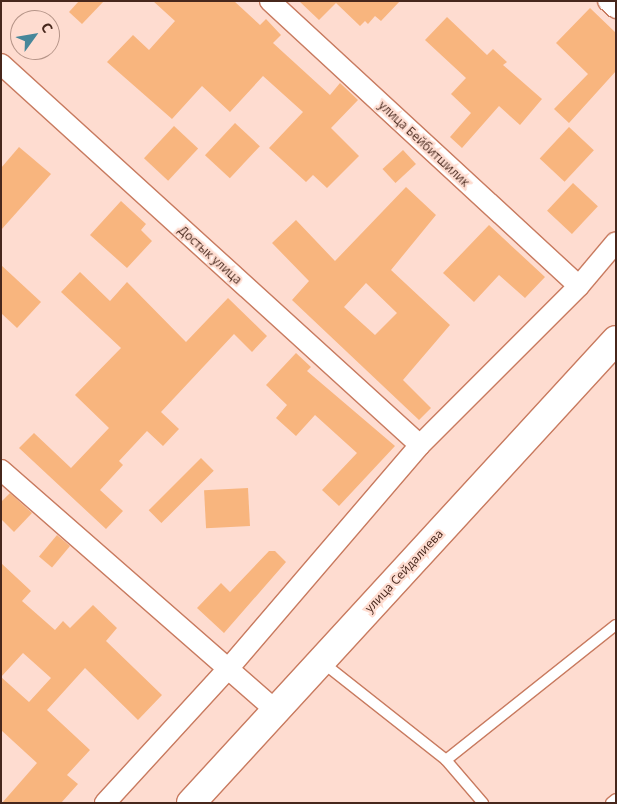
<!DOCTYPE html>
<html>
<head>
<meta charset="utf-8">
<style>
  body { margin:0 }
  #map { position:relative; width:617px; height:804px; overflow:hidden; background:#fedcd0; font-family:"Open Sans",sans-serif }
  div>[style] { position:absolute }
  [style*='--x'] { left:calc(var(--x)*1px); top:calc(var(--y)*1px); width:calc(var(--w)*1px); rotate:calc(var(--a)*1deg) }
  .building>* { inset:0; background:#f8b57e; transform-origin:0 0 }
  .roads { filter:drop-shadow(1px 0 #c87b60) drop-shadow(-1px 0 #c87b60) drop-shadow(0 1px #c87b60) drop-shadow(0 -1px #c87b60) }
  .service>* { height:10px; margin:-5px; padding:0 5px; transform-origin:5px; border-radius:5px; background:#fff }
  .minor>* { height:20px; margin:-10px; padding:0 10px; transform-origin:10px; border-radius:10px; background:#fff }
  .primary>* { height:28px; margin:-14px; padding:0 14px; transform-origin:14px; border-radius:14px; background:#fff }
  span { translate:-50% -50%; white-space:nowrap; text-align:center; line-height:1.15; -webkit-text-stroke:4.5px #fedcd0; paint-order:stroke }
  .street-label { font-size:12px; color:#47271c }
  .frame { position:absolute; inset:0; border:2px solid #47271c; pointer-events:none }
  .north { position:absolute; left:10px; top:10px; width:50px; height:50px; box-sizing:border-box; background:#fedcd0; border:1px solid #b59488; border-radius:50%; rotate:58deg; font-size:14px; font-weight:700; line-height:20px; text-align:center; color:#47271c }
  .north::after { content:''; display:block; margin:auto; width:18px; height:22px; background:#47879a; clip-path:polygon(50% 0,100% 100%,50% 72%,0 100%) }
</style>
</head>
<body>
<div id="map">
  <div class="building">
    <div style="clip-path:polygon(79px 1px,104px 1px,82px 24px,69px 12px)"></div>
    <div style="clip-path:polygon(153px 1px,234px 1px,260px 25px,266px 19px,281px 35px,273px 43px,330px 95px,340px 83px,358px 100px,331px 128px,359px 156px,327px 188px,313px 175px,306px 182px,269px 148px,303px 112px,263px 76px,230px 112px,202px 86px,172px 119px,107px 62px,133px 35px,149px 50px,175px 21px)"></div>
    <div style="clip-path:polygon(299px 1px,400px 1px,381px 21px,375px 16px,368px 24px,365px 21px,360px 26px,336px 3px,319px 20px)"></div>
    <div style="clip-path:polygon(590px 8px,616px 33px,616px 71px,569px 123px,554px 109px,588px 74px,556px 43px)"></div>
    <div style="clip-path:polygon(447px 17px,487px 55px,493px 49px,507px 62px,503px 65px,542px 99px,520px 125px,499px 106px,462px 148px,450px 137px,471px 113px,451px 94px,466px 78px,425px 40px)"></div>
    <div style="left:235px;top:123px;width:34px;height:44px;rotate:43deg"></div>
    <div style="left:174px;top:126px;width:33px;height:44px;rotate:43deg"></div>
    <div style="left:569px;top:127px;width:34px;height:43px;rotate:43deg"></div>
    <div style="clip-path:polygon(19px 147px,51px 174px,1px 230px,1px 168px)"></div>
    <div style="left:403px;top:150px;width:19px;height:28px;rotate:47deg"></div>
    <div style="left:573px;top:183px;width:34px;height:38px;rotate:43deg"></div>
    <div style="clip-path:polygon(evenodd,406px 187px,436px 215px,391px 270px,450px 325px,403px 380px,431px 408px,419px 420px,292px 300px,309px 281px,272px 243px,296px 220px,335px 261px,406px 187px,366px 283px,397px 313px,375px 335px,344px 307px,366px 283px)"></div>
    <div style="clip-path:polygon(121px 201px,146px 224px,141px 230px,152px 241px,127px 268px,90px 235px)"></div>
    <div style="clip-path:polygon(489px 225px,545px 277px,525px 298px,499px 275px,474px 302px,443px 273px)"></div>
    <div style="clip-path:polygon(1px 265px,41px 302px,17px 328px,1px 313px)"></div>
    <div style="clip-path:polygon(80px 272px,110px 301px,127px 282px,186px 342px,228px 298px,267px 336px,252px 352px,234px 334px,161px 412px,179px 429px,163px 446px,147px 431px,119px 461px,123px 465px,100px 490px,123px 511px,106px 529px,19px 448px,34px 433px,71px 468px,109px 428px,75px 395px,121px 348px,61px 292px)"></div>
    <div style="clip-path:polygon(296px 353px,311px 367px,307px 371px,395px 446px,339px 506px,322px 490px,357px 453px,315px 415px,296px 436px,276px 418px,287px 405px,266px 385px)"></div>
    <div style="left:201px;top:458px;width:18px;height:74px;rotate:45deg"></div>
    <div style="left:248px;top:488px;width:38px;height:44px;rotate:87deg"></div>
    <div style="clip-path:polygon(10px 493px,32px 513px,14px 532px,1px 519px,1px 502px)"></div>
    <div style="left:57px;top:535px;width:17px;height:28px;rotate:40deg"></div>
    <div style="clip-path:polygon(269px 551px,275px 551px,286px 562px,224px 633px,197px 608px,221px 583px,230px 592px)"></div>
    <div style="clip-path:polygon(1px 563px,31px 591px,22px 601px,55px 630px,63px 621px,70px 628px,93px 605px,117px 628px,106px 641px,162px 695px,138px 720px,85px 668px,47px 710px,90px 750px,67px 775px,78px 784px,61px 803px,2px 803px,37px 763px,1px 730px,1px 677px,29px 702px,51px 678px,23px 653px,1px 677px)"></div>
  </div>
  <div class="roads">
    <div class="service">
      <div style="--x:322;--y:662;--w:158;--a:38.3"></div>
      <div style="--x:446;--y:760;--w:57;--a:49.3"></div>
      <div style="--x:446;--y:760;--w:217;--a:-38.5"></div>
      <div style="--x:611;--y:803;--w:6;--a:-39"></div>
    </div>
    <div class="minor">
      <div style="--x:270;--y:1;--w:420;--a:42.7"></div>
      <div style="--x:608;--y:1;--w:11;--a:41"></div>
      <div style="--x:1;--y:64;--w:566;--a:42.28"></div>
      <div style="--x:1;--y:470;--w:366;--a:41.2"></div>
      <div style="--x:105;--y:803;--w:182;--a:-47.5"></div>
      <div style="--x:228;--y:669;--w:295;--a:-49.4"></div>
      <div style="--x:420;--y:445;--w:225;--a:-45"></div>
      <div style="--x:579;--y:286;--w:57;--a:-49.9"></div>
    </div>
    <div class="primary">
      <div style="--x:191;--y:803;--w:628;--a:-47.45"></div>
    </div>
  </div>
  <div class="street-label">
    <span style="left:424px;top:144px;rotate:43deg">улица Бейбитшилик</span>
    <span style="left:210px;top:255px;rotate:42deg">Достык улица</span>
    <span style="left:404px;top:571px;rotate:-47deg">улица Сейдалиева</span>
  </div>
  <div class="frame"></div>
  <div class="north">С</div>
</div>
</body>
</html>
